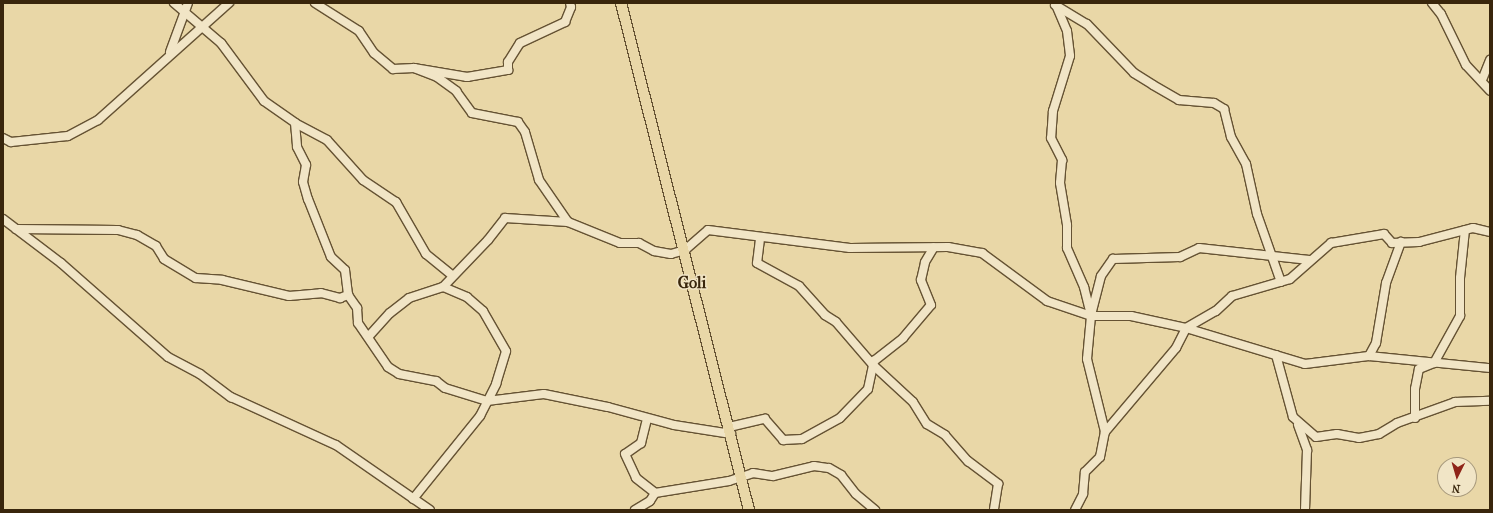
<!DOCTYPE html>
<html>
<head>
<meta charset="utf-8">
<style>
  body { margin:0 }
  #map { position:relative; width:1493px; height:513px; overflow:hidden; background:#e9d7a7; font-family:"IM FELL French Canon",serif }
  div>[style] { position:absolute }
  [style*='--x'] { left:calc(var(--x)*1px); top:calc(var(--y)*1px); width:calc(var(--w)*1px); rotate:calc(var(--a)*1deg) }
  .roads { filter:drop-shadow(1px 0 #655233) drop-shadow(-1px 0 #655233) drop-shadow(0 1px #655233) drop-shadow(0 -1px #655233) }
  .minor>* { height:8px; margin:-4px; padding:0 4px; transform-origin:4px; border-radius:4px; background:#f1e5c6 }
  .major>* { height:10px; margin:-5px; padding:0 5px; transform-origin:5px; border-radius:5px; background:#e9d7a7 }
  span { translate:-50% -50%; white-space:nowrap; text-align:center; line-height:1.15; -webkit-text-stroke:3px #f1e5c6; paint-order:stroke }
  .quarter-label { font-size:16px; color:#39260c; font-weight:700 }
  .frame { position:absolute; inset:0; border:4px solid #39260c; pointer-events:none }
  .north { position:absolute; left:1437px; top:457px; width:40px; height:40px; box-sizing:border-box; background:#f1e5c6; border:1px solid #a7997c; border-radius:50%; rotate:185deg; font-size:11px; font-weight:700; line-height:16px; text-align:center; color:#39260c }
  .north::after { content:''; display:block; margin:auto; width:14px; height:18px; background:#8f2418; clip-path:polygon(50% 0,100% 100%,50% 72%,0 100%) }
</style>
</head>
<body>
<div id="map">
  <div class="roads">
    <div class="minor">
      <div style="--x:174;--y:3;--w:62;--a:40.4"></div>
      <div style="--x:221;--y:43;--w:72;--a:53.4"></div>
      <div style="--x:264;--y:101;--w:38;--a:35"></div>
      <div style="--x:295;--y:123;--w:24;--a:85"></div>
      <div style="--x:297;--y:147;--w:20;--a:63"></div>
      <div style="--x:306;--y:165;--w:17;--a:100"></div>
      <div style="--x:303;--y:182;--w:18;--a:74"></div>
      <div style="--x:308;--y:199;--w:62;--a:68.4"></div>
      <div style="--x:331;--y:257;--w:19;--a:43"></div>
      <div style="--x:345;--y:270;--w:25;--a:83"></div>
      <div style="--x:315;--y:3;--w:52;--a:32.5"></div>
      <div style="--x:359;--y:31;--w:27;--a:56"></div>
      <div style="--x:374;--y:53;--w:25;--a:40"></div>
      <div style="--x:393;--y:69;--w:21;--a:-3"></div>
      <div style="--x:414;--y:68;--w:54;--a:9.6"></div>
      <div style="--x:467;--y:77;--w:42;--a:-9.7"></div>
      <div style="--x:508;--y:70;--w:8;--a:-90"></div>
      <div style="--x:508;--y:62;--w:22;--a:-58"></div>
      <div style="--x:520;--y:43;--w:50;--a:-25"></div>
      <div style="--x:565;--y:22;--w:16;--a:-68"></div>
      <div style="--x:571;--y:7;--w:4;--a:-104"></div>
      <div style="--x:1432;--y:3;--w:14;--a:51"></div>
      <div style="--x:1441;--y:14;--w:57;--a:63.9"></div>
      <div style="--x:1466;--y:65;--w:35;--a:47"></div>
      <div style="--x:1055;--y:5;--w:37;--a:31"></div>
      <div style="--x:1087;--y:24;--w:68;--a:46.2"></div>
      <div style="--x:1134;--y:73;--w:22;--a:32"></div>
      <div style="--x:1153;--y:85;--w:30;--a:30"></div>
      <div style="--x:1179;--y:100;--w:35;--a:5"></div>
      <div style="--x:1214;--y:103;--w:12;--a:31"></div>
      <div style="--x:1224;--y:109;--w:29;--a:76"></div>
      <div style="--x:1231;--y:137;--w:31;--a:61"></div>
      <div style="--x:1246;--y:164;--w:51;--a:77.6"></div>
      <div style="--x:1257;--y:214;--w:72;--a:70.6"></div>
      <div style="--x:1056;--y:5;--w:28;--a:67"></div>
      <div style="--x:1067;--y:31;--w:25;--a:83"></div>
      <div style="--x:1070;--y:56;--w:58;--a:107.2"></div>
      <div style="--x:1053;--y:111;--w:27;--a:94"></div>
      <div style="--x:1051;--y:138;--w:25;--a:63"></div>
      <div style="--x:1062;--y:160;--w:23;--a:95"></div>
      <div style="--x:1060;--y:183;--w:43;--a:80.5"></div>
      <div style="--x:1067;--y:225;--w:23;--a:90"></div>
      <div style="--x:1067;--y:248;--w:43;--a:66.4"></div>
      <div style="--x:1084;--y:287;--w:30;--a:76"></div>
      <div style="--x:1091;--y:316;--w:43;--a:95.3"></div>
      <div style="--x:1087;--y:359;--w:75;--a:76.1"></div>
      <div style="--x:170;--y:52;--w:52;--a:-69.8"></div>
      <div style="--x:414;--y:68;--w:25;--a:21"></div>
      <div style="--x:437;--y:77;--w:24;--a:36"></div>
      <div style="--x:456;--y:91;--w:27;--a:54"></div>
      <div style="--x:472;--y:113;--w:47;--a:11.1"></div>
      <div style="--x:518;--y:122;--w:12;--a:55"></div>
      <div style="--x:525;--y:132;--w:50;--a:73.7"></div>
      <div style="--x:539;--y:180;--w:51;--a:55.4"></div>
      <div style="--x:568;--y:222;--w:56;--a:22"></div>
      <div style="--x:620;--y:243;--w:19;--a:0"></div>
      <div style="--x:639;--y:243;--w:17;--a:28"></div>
      <div style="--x:654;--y:251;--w:17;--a:10"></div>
      <div style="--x:671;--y:254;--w:15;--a:-16"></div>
      <div style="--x:685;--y:250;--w:30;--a:-41"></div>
      <div style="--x:708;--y:230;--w:143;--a:7.2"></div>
      <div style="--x:850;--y:248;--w:98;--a:-0.6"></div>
      <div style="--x:948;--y:247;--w:35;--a:10"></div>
      <div style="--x:982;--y:253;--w:81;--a:36.4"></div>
      <div style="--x:1047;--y:301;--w:46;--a:18.8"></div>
      <div style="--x:1091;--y:316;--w:40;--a:0"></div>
      <div style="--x:1131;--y:316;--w:56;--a:12.3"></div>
      <div style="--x:1186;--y:328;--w:124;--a:16.8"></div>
      <div style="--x:1305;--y:364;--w:64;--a:-7.1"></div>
      <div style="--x:1369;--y:356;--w:122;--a:5.7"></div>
      <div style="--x:1482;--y:80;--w:22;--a:-68"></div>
      <div style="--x:295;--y:123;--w:36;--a:28"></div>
      <div style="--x:327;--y:140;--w:54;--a:48"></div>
      <div style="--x:363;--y:180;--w:40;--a:34"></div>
      <div style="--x:396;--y:202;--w:60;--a:60"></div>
      <div style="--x:426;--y:254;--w:33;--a:39"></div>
      <div style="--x:3;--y:138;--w:9;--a:27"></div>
      <div style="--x:11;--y:142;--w:57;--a:-6"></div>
      <div style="--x:68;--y:136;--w:34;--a:-28"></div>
      <div style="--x:98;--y:120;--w:176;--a:-41.8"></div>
      <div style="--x:3;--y:219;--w:73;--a:37.2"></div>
      <div style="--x:61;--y:263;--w:142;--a:41.3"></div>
      <div style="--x:168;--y:357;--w:36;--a:28"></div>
      <div style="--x:200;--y:374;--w:39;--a:37"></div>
      <div style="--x:231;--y:397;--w:115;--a:24.6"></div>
      <div style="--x:336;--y:445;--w:114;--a:34.7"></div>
      <div style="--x:16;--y:229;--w:102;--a:0.6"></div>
      <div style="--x:118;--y:230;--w:20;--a:15"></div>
      <div style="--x:137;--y:235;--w:22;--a:30"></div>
      <div style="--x:156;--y:246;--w:15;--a:58"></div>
      <div style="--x:164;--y:259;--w:37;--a:31"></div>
      <div style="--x:196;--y:278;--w:26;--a:4"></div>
      <div style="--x:222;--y:280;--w:69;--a:13.4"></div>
      <div style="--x:289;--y:296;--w:32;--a:-5"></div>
      <div style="--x:321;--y:293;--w:20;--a:15"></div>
      <div style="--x:340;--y:298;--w:9;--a:-21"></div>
      <div style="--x:348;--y:295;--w:16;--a:55"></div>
      <div style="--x:357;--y:308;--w:15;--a:86"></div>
      <div style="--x:358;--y:323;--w:53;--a:55.7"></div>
      <div style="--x:388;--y:367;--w:13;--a:32"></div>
      <div style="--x:399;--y:374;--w:38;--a:11"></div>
      <div style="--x:436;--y:381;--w:11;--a:38"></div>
      <div style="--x:445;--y:388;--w:44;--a:17.2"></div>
      <div style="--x:487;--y:401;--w:57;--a:-7"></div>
      <div style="--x:544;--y:394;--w:65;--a:11.5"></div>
      <div style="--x:608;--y:407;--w:68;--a:15.3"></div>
      <div style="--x:674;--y:425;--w:58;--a:9"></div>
      <div style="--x:760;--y:239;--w:24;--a:97"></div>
      <div style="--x:757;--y:263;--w:48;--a:28.7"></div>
      <div style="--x:799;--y:286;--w:39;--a:48"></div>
      <div style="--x:825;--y:315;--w:13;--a:32"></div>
      <div style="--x:836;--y:322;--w:57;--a:49.3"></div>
      <div style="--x:873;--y:365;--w:54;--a:42.8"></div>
      <div style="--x:913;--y:402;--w:26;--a:58"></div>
      <div style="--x:927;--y:424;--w:21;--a:31"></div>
      <div style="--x:945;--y:435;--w:35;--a:49"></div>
      <div style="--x:968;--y:461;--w:38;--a:37"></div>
      <div style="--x:998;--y:484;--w:26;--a:99"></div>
      <div style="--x:1091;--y:315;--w:40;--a:-75.6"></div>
      <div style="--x:1101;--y:276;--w:21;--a:-55"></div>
      <div style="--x:1113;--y:259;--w:67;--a:-1.7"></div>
      <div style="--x:1180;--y:257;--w:21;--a:-25"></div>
      <div style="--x:1199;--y:248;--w:111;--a:6.2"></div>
      <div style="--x:369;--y:336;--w:31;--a:-48"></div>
      <div style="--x:390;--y:313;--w:24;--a:-38"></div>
      <div style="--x:409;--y:298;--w:36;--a:-18"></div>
      <div style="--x:443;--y:287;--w:65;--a:-46.2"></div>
      <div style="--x:488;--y:240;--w:28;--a:-52"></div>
      <div style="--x:505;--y:218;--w:63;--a:3.6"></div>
      <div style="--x:1276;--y:355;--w:64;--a:74.7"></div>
      <div style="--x:1293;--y:417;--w:30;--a:41"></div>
      <div style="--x:1316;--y:437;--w:21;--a:-8"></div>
      <div style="--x:1337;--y:434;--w:22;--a:10"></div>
      <div style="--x:1359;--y:438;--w:20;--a:-11"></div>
      <div style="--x:1379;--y:434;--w:21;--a:-31"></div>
      <div style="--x:1397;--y:423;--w:62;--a:-19.9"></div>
      <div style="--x:1455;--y:402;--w:35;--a:-2"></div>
      <div style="--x:1369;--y:356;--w:15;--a:-62"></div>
      <div style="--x:1376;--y:343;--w:61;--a:-80.5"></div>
      <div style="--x:1386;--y:283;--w:44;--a:-69.9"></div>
      <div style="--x:1415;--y:418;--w:29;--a:-90"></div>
      <div style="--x:1415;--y:389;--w:20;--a:-79"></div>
      <div style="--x:1419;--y:369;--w:16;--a:-22"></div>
      <div style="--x:1434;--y:363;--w:54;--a:-61"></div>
      <div style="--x:1460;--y:316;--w:38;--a:-90"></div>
      <div style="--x:1460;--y:278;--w:48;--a:-84.1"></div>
      <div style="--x:647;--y:419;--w:25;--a:104"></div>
      <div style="--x:641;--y:443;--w:19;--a:145"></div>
      <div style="--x:625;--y:454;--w:26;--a:65"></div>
      <div style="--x:636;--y:478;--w:24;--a:38"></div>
      <div style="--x:1298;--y:425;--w:27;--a:70"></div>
      <div style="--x:1307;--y:450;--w:60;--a:91.9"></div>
      <div style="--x:729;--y:427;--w:37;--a:-13"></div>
      <div style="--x:765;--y:419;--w:28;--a:49"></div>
      <div style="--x:783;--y:440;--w:19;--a:-3"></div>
      <div style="--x:802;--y:439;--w:43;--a:-28.9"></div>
      <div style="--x:840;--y:418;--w:40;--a:-46"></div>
      <div style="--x:868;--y:389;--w:29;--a:-78"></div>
      <div style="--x:874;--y:361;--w:37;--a:-38"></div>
      <div style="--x:903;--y:338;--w:43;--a:-49.7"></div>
      <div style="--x:931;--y:305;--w:27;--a:-112"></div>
      <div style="--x:921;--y:280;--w:18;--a:-77"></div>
      <div style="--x:925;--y:262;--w:17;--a:-59"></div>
      <div style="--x:413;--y:499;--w:107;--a:-51.1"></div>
      <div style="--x:480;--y:416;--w:36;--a:-63"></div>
      <div style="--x:496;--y:384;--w:34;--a:-73"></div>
      <div style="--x:506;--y:351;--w:46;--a:-119.9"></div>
      <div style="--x:483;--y:311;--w:21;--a:-139"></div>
      <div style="--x:467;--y:297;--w:26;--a:-157"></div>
      <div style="--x:635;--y:510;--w:17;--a:-31"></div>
      <div style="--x:650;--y:501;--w:9;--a:-58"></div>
      <div style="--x:655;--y:493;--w:75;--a:-9.2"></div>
      <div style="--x:729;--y:481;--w:25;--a:-18"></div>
      <div style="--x:753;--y:473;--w:20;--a:9"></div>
      <div style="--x:773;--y:476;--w:42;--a:-13.7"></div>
      <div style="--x:814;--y:466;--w:15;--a:8"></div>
      <div style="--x:829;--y:468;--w:14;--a:30"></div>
      <div style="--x:841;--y:475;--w:24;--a:52"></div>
      <div style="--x:856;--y:494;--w:25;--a:40"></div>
      <div style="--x:1075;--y:510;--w:18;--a:-63"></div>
      <div style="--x:1083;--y:494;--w:22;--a:-85"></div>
      <div style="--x:1085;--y:472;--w:21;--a:-45"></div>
      <div style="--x:1100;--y:457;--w:25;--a:-79"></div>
      <div style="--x:1105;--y:432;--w:110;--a:-49.8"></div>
      <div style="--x:1176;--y:348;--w:22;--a:-63"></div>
      <div style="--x:1186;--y:328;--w:34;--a:-30"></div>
      <div style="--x:1216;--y:311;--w:22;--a:-43"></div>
      <div style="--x:1232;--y:296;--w:60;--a:-16.3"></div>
      <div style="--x:1290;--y:279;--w:55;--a:-41.3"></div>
      <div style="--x:1331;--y:243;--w:54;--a:-9.6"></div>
      <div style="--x:1384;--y:234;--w:12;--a:48"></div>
      <div style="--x:1392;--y:243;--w:27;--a:-2"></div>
      <div style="--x:1419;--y:242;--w:56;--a:-14.5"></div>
      <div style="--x:1473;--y:228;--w:17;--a:13"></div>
    </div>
    <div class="major">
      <div style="--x:621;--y:3;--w:523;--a:75.83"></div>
    </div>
  </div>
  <div class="quarter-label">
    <span style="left:692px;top:283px">Goli</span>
  </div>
  <div class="frame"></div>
  <div class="north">N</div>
</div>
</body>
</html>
